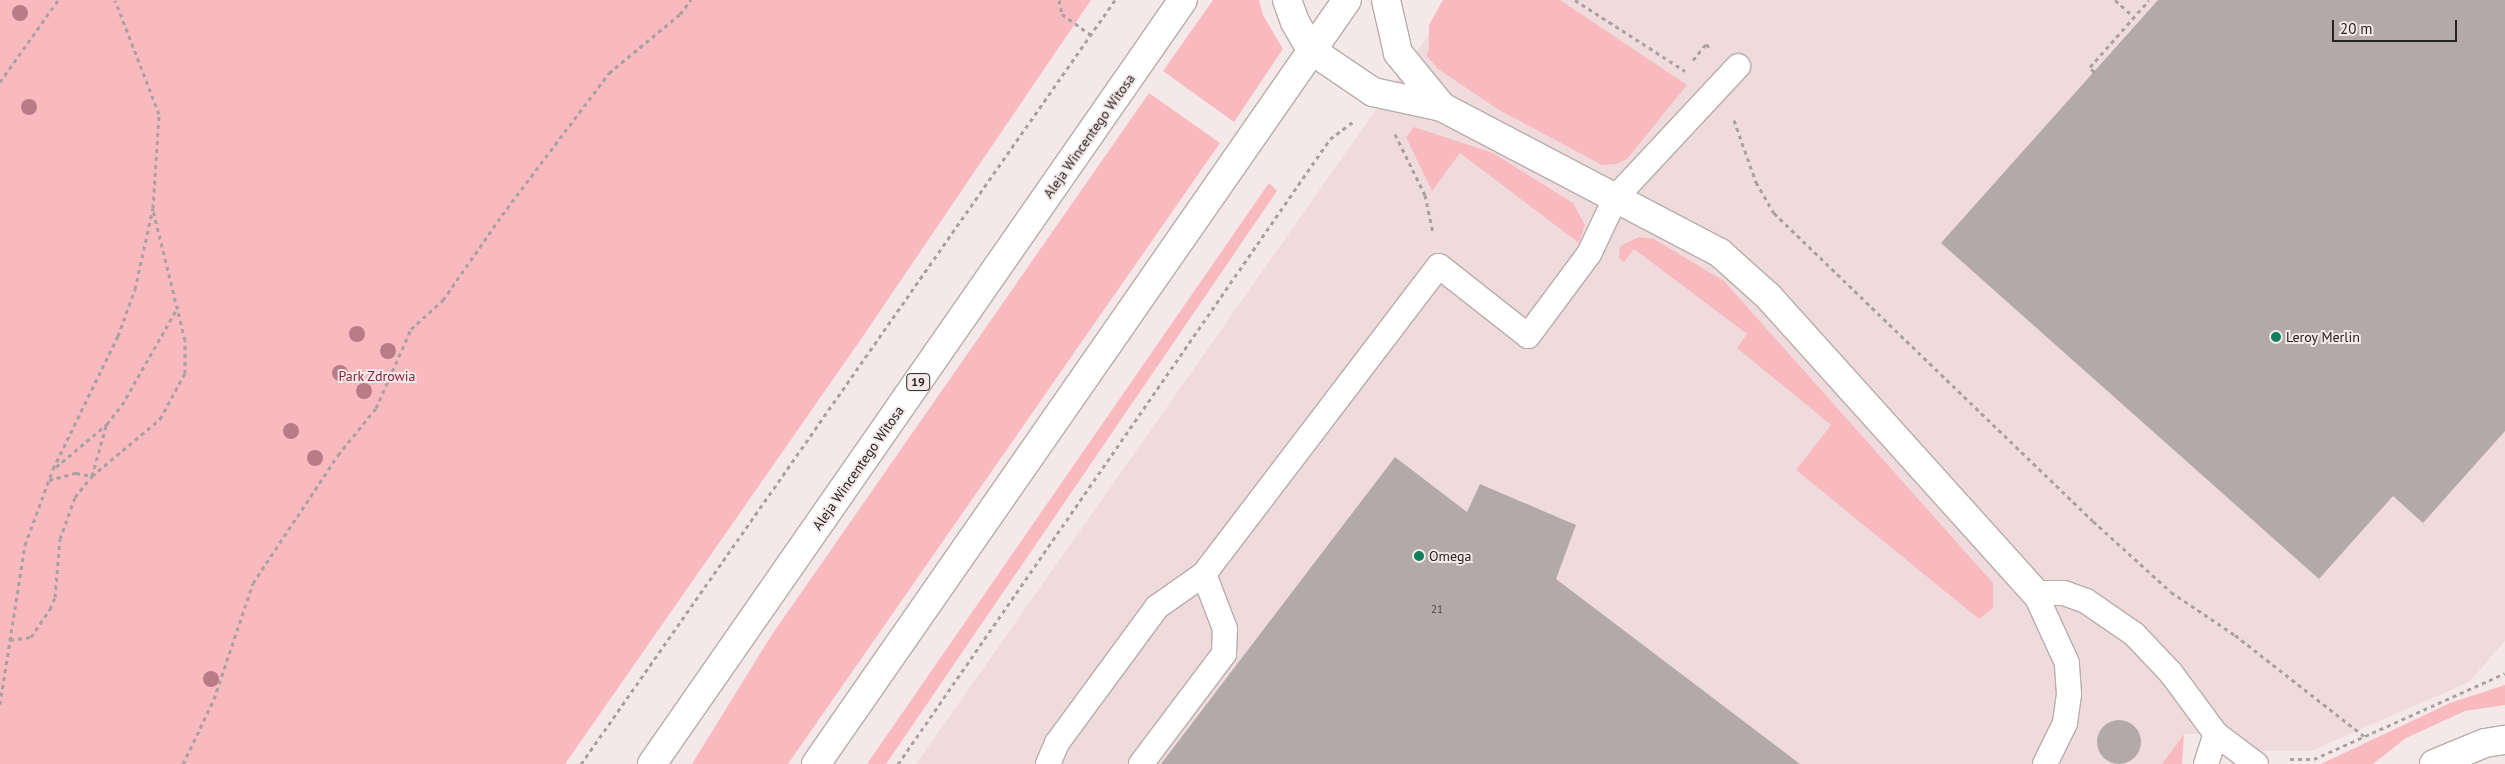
<!DOCTYPE html>
<html>
<head>
<meta charset="utf-8">
<style>
  body { margin:0 }
  #map { position:relative; width:2505px; height:764px; overflow:hidden; background:#f4e8e9; font-family:"PT Sans",sans-serif }
  div>[style] { position:absolute }
  [style*='--x'] { left:calc(var(--x)*1px); top:calc(var(--y)*1px); width:calc(var(--w)*1px); rotate:calc(var(--a)*1deg) }
  .built>* { inset:0; background:#f0dbdc }
  .green>* { inset:0; background:#f8babe }
  .building>* { inset:0; background:#b4a9aa }
  .round { border-radius:50% }
  .path>* { height:3px; margin-top:-1.5px; transform-origin:0; background:repeating-linear-gradient(90deg,#a9a0a1 0 4px,transparent 0 8px) }
  .roads { filter:drop-shadow(1px 0 #b7adad) drop-shadow(-1px 0 #b7adad) drop-shadow(0 1px #b7adad) drop-shadow(0 -1px #b7adad) }
  .service>* { height:24px; margin:-12px; padding:0 12px; transform-origin:12px; border-radius:12px; background:#fff }
  .minor>* { height:28px; margin:-14px; padding:0 14px; transform-origin:14px; border-radius:14px; background:#fff }
  .primary>* { height:28px; margin:-14px; padding:0 14px; transform-origin:14px; border-radius:14px; background:#fff }
  .trees>* { width:16px; height:16px; margin:-8px; border-radius:50%; background:#b97c87 }
  .dots>* { width:14px; height:14px; translate:-50% -50%; box-sizing:border-box; border:2px solid #f4e8e9; border-radius:50% }
  span { translate:-50% -50%; white-space:nowrap; text-align:center; line-height:1.15; -webkit-text-stroke:4px #f4e8e9; paint-order:stroke }
  .number-label { font-size:11px; color:#4a4444 }
  .number-label span { -webkit-text-stroke-width:0 }
  .shield-label span { padding:1px 4px; background:#f4e8e9; border:1px solid; border-radius:4px; -webkit-text-stroke-width:0 }
  .shield-label { font-size:12px; color:#262222; font-weight:700 }
  .street-label { font-size:14px; color:#262222 }
  .poi-label { font-size:14px; color:#262222 }
  .left { translate:0 -50%; text-align:left }
  .park-label { font-size:14px; color:#892436 }
  .scale { position:absolute; left:2332px; top:20px; width:125px; height:22px; box-sizing:border-box; border:2px solid #262222; border-top:0; padding-left:6px; font-size:15px; line-height:18px; white-space:nowrap; color:#262222; -webkit-text-stroke:4px #f4e8e9; paint-order:stroke }
</style>
</head>
<body>
<div id="map">
  <div class="built">
    <div style="clip-path:polygon(1453px 0,2505px 0,2505px 641px,2469px 682px,2311px 751px,2256px 751px,2236px 734px,2184px 734px,2162px 764px,916px 764px)"></div>
  </div>
  <div class="green">
    <div style="clip-path:polygon(0 0,1091px 0,859px 342px,565px 764px,0 764px)"></div>
    <div style="clip-path:polygon(1213px 0,1259px 0,1263px 15px,1283px 49px,1234px 122px,1163px 71px)"></div>
    <div style="clip-path:polygon(1443px 0,1560px 0,1687px 85px,1627px 159px,1616px 164px,1602px 165px,1499px 110px,1438px 69px,1426px 55px,1429px 50px,1429px 25px)"></div>
    <div style="clip-path:polygon(1149px 93px,1220px 143px,788px 764px,692px 764px,771px 636px)"></div>
    <div style="clip-path:polygon(1414px 127px,1493px 153px,1573px 203px,1585px 225px,1579px 243px,1460px 153px,1432px 191px,1406px 137px)"></div>
    <div style="clip-path:polygon(1269px 183px,1277px 191px,886px 764px,867px 764px)"></div>
    <div style="clip-path:polygon(1639px 237px,1654px 239px,1724px 281px,1993px 583px,1993px 608px,1979px 619px,1796px 470px,1831px 425px,1737px 348px,1747px 334px,1634px 249px,1624px 262px,1619px 258px,1620px 246px)"></div>
    <div style="clip-path:polygon(2505px 685px,2505px 705px,2465px 711px,2406px 738px,2373px 764px,2321px 764px,2450px 703px)"></div>
    <div style="clip-path:polygon(2184px 734px,2182px 764px,2162px 764px)"></div>
  </div>
  <div class="building">
    <div style="clip-path:polygon(2158px 0,2505px 0,2505px 431px,2423px 523px,2393px 496px,2319px 579px,1941px 243px)"></div>
    <div style="clip-path:polygon(1395px 457px,1467px 512px,1480px 484px,1576px 525px,1556px 579px,1800px 764px,1161px 764px)"></div>
    <div class="round" style="left:2097px;top:720px;width:44px;height:44px"></div>
  </div>
  <div class="path">
    <div style="--x:1059;--y:0;--w:14;--a:78"></div>
    <div style="--x:1062;--y:14;--w:36;--a:36"></div>
    <div style="--x:1575;--y:0;--w:131;--a:32.8"></div>
    <div style="--x:2115;--y:0;--w:25;--a:42"></div>
    <div style="--x:1693;--y:60;--w:21;--a:-51"></div>
    <div style="--x:1706;--y:44;--w:6;--a:45"></div>
    <div style="--x:2094;--y:72;--w:6;--a:-129"></div>
    <div style="--x:2090;--y:67;--w:89;--a:-48.6"></div>
    <div style="--x:0;--y:82;--w:100;--a:-54.7"></div>
    <div style="--x:1734;--y:120;--w:66;--a:70.5"></div>
    <div style="--x:1756;--y:182;--w:36;--a:60"></div>
    <div style="--x:1774;--y:213;--w:443;--a:44"></div>
    <div style="--x:2093;--y:521;--w:105;--a:42.3"></div>
    <div style="--x:2171;--y:592;--w:77;--a:33.9"></div>
    <div style="--x:2235;--y:635;--w:164;--a:38.1"></div>
    <div style="--x:1395;--y:134;--w:68;--a:63.8"></div>
    <div style="--x:1425;--y:195;--w:39;--a:78"></div>
    <div style="--x:56;--y:467;--w:67;--a:-40.1"></div>
    <div style="--x:107;--y:424;--w:24;--a:-52"></div>
    <div style="--x:122;--y:405;--w:113;--a:-60.3"></div>
    <div style="--x:49;--y:480;--w:28;--a:-15"></div>
    <div style="--x:76;--y:473;--w:16;--a:11"></div>
    <div style="--x:92;--y:476;--w:52;--a:-74.4"></div>
    <div style="--x:10;--y:640;--w:21;--a:-8"></div>
    <div style="--x:31;--y:637;--w:34;--a:-56"></div>
    <div style="--x:50;--y:609;--w:13;--a:-67"></div>
    <div style="--x:55;--y:597;--w:58;--a:-85.1"></div>
    <div style="--x:60;--y:539;--w:45;--a:-70.3"></div>
    <div style="--x:75;--y:497;--w:27;--a:-51"></div>
    <div style="--x:92;--y:476;--w:89;--a:-40"></div>
    <div style="--x:160;--y:419;--w:52;--a:-61.5"></div>
    <div style="--x:185;--y:373;--w:33;--a:-90"></div>
    <div style="--x:185;--y:340;--w:134;--a:-103.8"></div>
    <div style="--x:0;--y:704;--w:161;--a:-81.1"></div>
    <div style="--x:25;--y:545;--w:81;--a:-69.8"></div>
    <div style="--x:53;--y:469;--w:148;--a:-64"></div>
    <div style="--x:118;--y:336;--w:50;--a:-70.1"></div>
    <div style="--x:135;--y:289;--w:83;--a:-77.5"></div>
    <div style="--x:153;--y:208;--w:94;--a:-86.3"></div>
    <div style="--x:159;--y:114;--w:122;--a:-111.1"></div>
    <div style="--x:2290;--y:759;--w:24;--a:0"></div>
    <div style="--x:2314;--y:759;--w:209;--a:-24.2"></div>
    <div style="--x:183;--y:764;--w:72;--a:-64.5"></div>
    <div style="--x:214;--y:699;--w:122;--a:-71.4"></div>
    <div style="--x:253;--y:583;--w:154;--a:-56.4"></div>
    <div style="--x:338;--y:455;--w:60;--a:-51"></div>
    <div style="--x:376;--y:408;--w:86;--a:-66.1"></div>
    <div style="--x:411;--y:329;--w:43;--a:-42.2"></div>
    <div style="--x:443;--y:300;--w:103;--a:-55.2"></div>
    <div style="--x:502;--y:215;--w:178;--a:-53"></div>
    <div style="--x:609;--y:73;--w:92;--a:-39.7"></div>
    <div style="--x:680;--y:14;--w:18;--a:-52"></div>
    <div style="--x:581;--y:764;--w:932;--a:-55.05"></div>
    <div style="--x:898;--y:764;--w:760;--a:-55.35"></div>
    <div style="--x:1330;--y:139;--w:30;--a:-37"></div>
  </div>
  <div class="roads">
    <div class="service">
      <div style="--x:1048;--y:764;--w:23;--a:-67"></div>
      <div style="--x:1057;--y:743;--w:169;--a:-53.7"></div>
      <div style="--x:1157;--y:607;--w:57;--a:-35.1"></div>
      <div style="--x:1204;--y:574;--w:387;--a:-52.7"></div>
      <div style="--x:1439;--y:266;--w:113;--a:38.2"></div>
      <div style="--x:1528;--y:336;--w:102;--a:-53.4"></div>
      <div style="--x:1589;--y:254;--w:63;--a:-64.7"></div>
      <div style="--x:1616;--y:197;--w:179;--a:-47"></div>
      <div style="--x:1141;--y:764;--w:138;--a:-53"></div>
      <div style="--x:1224;--y:654;--w:25;--a:-88"></div>
      <div style="--x:1225;--y:629;--w:59;--a:-110.9"></div>
      <div style="--x:2045;--y:764;--w:46;--a:-64"></div>
      <div style="--x:2065;--y:723;--w:29;--a:-82"></div>
      <div style="--x:2069;--y:694;--w:31;--a:-94"></div>
      <div style="--x:2067;--y:663;--w:77;--a:-114.6"></div>
      <div style="--x:2035;--y:593;--w:29;--a:0"></div>
      <div style="--x:2064;--y:593;--w:23;--a:20"></div>
      <div style="--x:2086;--y:601;--w:58;--a:34.5"></div>
      <div style="--x:2134;--y:634;--w:54;--a:46.5"></div>
      <div style="--x:2171;--y:673;--w:76;--a:53.6"></div>
      <div style="--x:2216;--y:734;--w:50;--a:36.9"></div>
      <div style="--x:2206;--y:764;--w:32;--a:-72"></div>
    </div>
    <div class="minor">
      <div style="--x:1287;--y:0;--w:23;--a:70"></div>
      <div style="--x:1295;--y:22;--w:32;--a:60"></div>
      <div style="--x:1311;--y:50;--w:75;--a:34.1"></div>
      <div style="--x:1373;--y:92;--w:71;--a:12.3"></div>
      <div style="--x:1442;--y:107;--w:314;--a:27.7"></div>
      <div style="--x:1720;--y:253;--w:64;--a:41.9"></div>
      <div style="--x:1768;--y:296;--w:399;--a:48"></div>
      <div style="--x:1386;--y:0;--w:54;--a:77.2"></div>
      <div style="--x:1398;--y:53;--w:70;--a:50.8"></div>
      <div style="--x:2434;--y:764;--w:55;--a:-22.4"></div>
      <div style="--x:2485;--y:743;--w:20;--a:-9"></div>
    </div>
    <div class="primary">
      <div style="--x:652;--y:764;--w:930;--a:-55.2"></div>
      <div style="--x:816;--y:764;--w:930;--a:-55.2"></div>
    </div>
  </div>
  <div class="trees">
    <div style="left:20px;top:13px"></div>
    <div style="left:29px;top:107px"></div>
    <div style="left:357px;top:334px"></div>
    <div style="left:388px;top:351px"></div>
    <div style="left:340px;top:373px"></div>
    <div style="left:364px;top:391px"></div>
    <div style="left:291px;top:431px"></div>
    <div style="left:315px;top:458px"></div>
    <div style="left:211px;top:679px"></div>
  </div>
  <div class="dots">
    <div style="left:2276px;top:337px;background:#107f5c"></div>
    <div style="left:1419px;top:556px;background:#107f5c"></div>
  </div>
  <div class="number-label">
    <span style="left:1437px;top:609px">21</span>
  </div>
  <div class="shield-label">
    <span style="left:918px;top:382px">19</span>
  </div>
  <div class="street-label">
    <span style="left:1089px;top:136px;rotate:-55deg">Aleja Wincentego Witosa</span>
    <span style="left:858px;top:468px;rotate:-55deg">Aleja Wincentego Witosa</span>
  </div>
  <div class="poi-label">
    <span class="left" style="left:2286px;top:337px">Leroy Merlin</span>
    <span class="left" style="left:1429px;top:556px">Omega</span>
  </div>
  <div class="park-label">
    <span style="left:377px;top:376px">Park Zdrowia</span>
  </div>
  <div class="scale">20 m</div>
</div>
</body>
</html>
